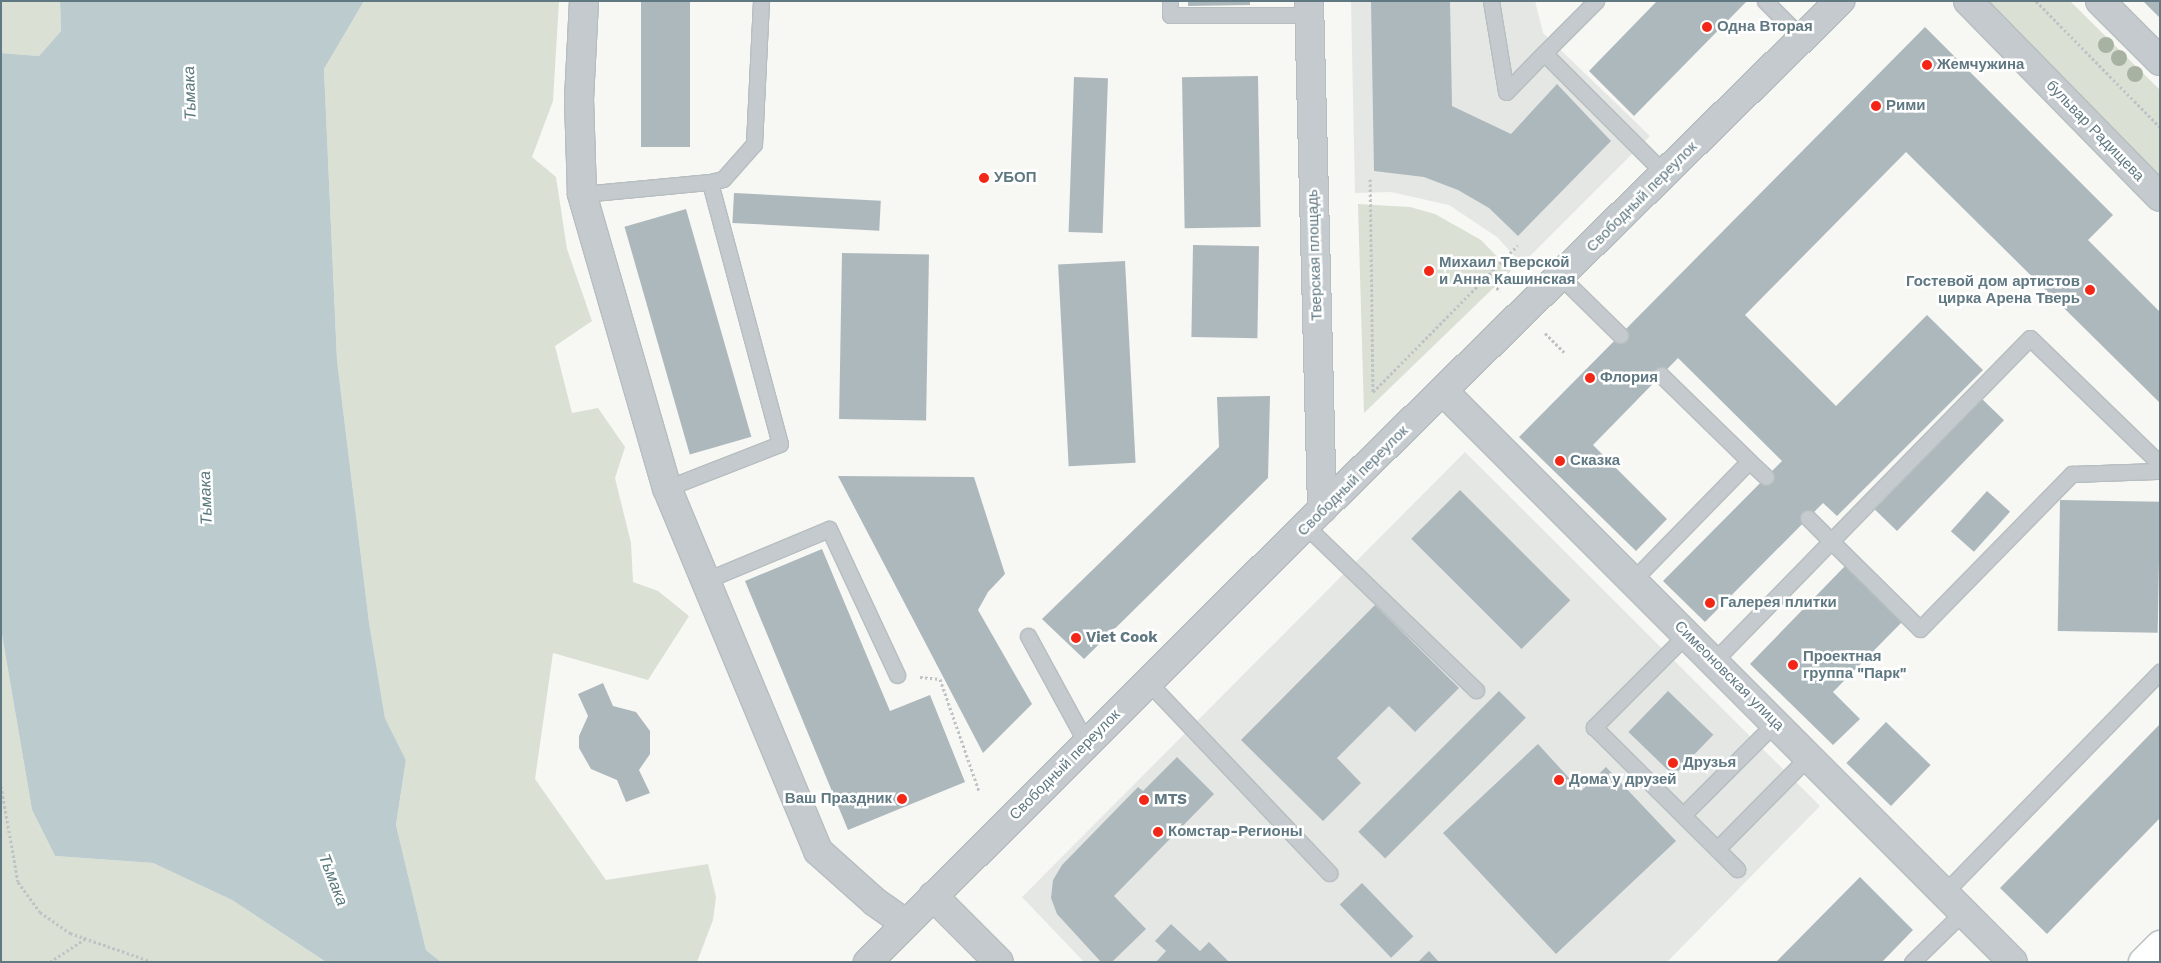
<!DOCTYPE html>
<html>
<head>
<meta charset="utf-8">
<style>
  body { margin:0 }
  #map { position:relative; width:2161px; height:963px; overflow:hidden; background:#f7f7f4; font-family:"Work Sans",sans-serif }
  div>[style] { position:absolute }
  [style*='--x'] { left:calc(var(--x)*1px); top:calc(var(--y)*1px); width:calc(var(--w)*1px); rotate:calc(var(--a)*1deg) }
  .built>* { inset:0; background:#e5e7e5 }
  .green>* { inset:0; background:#dae0d4 }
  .water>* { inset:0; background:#bcccce }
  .building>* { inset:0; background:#adb8bc; transform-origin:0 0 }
  .path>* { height:3px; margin-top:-1.5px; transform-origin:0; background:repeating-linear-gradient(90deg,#c0c3c5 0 2.5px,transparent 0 5px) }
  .roads { filter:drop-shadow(1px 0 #b7bec0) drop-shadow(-1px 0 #b7bec0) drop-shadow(0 1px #b7bec0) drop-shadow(0 -1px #b7bec0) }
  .service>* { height:15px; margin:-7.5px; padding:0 7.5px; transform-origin:7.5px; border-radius:7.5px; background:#c4cacd }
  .minor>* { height:28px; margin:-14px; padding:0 14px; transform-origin:14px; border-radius:14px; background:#c4cacd }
  .tertiary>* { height:28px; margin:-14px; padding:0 14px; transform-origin:14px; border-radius:14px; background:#c4cacd }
  .primary>* { height:28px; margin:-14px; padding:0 14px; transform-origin:14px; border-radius:14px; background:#fff }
  .trees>* { width:16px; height:16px; margin:-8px; border-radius:50%; background:#a8b2a2 }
  .dots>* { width:14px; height:14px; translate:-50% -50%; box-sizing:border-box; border:2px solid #fff; border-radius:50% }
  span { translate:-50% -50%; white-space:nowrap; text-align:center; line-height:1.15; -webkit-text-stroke:5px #fff; paint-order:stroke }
  .poi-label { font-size:15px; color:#5f7882; font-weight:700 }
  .left { translate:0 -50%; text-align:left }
  .right { translate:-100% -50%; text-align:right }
  .street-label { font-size:15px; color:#5f7882 }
  .water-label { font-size:16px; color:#5a787c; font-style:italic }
  .frame { position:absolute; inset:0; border:2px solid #5f7882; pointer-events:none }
</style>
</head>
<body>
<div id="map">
  <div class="built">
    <div style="clip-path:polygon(1351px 1px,1535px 1px,1543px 33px,1650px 136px,1522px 264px,1497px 237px,1449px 205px,1391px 192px,1355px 193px)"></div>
    <div style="clip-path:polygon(1465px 452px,1820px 806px,1667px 962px,1084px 962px,1022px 897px)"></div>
  </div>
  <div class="green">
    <div style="clip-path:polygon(1px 1px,60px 1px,61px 31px,39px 56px,1px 53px)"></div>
    <div style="clip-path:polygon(364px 1px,559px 1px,553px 101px,532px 157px,556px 177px,567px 249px,592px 321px,555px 346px,572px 413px,598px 408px,625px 447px,615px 478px,631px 543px,633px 582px,658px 591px,689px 616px,648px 680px,553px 653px,535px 779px,606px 880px,708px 864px,716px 897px,713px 920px,697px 962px,441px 962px,426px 950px,396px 825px,406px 760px,385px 718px,369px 622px,337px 360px,324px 69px)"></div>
    <div style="clip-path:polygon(1984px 1px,2070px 1px,2160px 90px,2160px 177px)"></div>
    <div style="clip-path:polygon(1358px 204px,1410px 207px,1435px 214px,1481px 240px,1511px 271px,1364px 413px)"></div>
    <div style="clip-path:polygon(1px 629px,32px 810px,55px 856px,153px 863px,232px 900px,326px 962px,1px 962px)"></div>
  </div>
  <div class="water">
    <div style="clip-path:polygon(60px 1px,364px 1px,324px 69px,337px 360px,369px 622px,385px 718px,406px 760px,396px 825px,426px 950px,441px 962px,326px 962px,232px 900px,153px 863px,55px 856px,32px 810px,1px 629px,1px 53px,39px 56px,61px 31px)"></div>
  </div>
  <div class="building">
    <div style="left:641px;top:1px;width:49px;height:146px"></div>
    <div style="clip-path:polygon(1188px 1px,1250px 1px,1250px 5px,1188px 6px)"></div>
    <div style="clip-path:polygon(1371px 1px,1450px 1px,1452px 106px,1511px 134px,1557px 84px,1611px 141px,1518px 236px,1489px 208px,1458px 190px,1424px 177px,1374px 171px)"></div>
    <div style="clip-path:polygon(1657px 1px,1747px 1px,1634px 116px,1589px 71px)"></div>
    <div style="clip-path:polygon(2143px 1px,2160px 1px,2160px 18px)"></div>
    <div style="clip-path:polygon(1925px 27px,2113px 215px,2088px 240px,2160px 312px,2160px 403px,1906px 152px,1745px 315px,1836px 406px,1927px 315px,1983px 370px,1837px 516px,1823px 503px,1705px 622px,1663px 581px,1782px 461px,1678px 358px,1593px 445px,1667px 519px,1636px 551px,1519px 437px)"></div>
    <div style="left:1258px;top:76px;width:151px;height:76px;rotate:89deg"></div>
    <div style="left:1074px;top:77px;width:34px;height:155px;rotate:2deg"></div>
    <div style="left:734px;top:193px;width:147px;height:30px;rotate:3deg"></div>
    <div style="left:686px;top:209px;width:237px;height:64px;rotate:74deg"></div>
    <div style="left:1193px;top:245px;width:66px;height:92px;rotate:1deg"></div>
    <div style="left:842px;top:253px;width:87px;height:166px;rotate:1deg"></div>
    <div style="left:1125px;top:261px;width:202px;height:67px;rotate:87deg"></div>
    <div style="clip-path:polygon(1270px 396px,1268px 478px,1084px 659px,1042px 619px,1219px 447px,1217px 397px)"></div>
    <div style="left:1981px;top:398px;width:32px;height:154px;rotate:44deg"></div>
    <div style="clip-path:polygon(838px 476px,974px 477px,1005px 574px,988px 592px,978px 610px,1032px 704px,983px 753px)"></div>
    <div style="left:1460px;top:490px;width:156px;height:69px;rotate:45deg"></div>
    <div style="left:1987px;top:491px;width:31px;height:54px;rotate:42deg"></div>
    <div style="left:2060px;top:500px;width:100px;height:131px;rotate:1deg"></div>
    <div style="clip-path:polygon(822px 549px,890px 711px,930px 695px,965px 782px,848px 830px,745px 581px)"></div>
    <div style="clip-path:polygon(1845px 566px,1902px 622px,1833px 692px,1860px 719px,1833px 745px,1750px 664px)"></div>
    <div style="clip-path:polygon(1375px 605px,1459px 688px,1415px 732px,1389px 706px,1337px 758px,1361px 783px,1323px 821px,1241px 740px)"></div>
    <div style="clip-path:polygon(603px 683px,613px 706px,636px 712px,650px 731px,650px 754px,639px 770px,650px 793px,626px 802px,617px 780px,591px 769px,579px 748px,579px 736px,588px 716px,578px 694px)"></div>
    <div style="left:1499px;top:691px;width:38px;height:199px;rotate:45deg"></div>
    <div style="left:1668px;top:691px;width:63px;height:57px;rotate:44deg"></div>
    <div style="left:1886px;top:722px;width:62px;height:57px;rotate:44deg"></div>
    <div style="clip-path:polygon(2160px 724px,2160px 818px,2047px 934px,2000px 888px)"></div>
    <div style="clip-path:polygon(1538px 744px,1581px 791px,1606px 767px,1676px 841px,1556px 954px,1443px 833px)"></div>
    <div style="clip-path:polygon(1177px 757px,1214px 794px,1114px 896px,1146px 929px,1112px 962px,1101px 962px,1057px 914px,1051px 898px,1053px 880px,1062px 865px,1138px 787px,1143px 791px)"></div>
    <div style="clip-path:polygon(1860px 877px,1913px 930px,1882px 962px,1776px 962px)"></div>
    <div style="left:1362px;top:883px;width:74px;height:31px;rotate:46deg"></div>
    <div style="clip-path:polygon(1171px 924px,1200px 951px,1209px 942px,1229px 962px,1156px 962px,1166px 951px,1155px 941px)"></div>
    <div style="clip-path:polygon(1429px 951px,1439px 962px,1418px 962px)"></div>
  </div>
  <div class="path">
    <div style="--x:2036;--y:1;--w:177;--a:45.5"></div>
    <div style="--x:1370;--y:179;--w:213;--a:89.2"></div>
    <div style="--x:1373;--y:392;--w:206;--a:-45.4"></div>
    <div style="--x:1486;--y:277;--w:20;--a:45"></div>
    <div style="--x:1545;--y:333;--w:27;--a:45"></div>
    <div style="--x:920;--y:677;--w:20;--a:6"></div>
    <div style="--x:940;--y:679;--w:119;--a:70.8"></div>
    <div style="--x:1;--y:786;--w:97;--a:80"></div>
    <div style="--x:18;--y:882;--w:37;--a:54"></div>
    <div style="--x:40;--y:912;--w:37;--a:35"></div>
    <div style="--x:70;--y:933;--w:88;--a:19.3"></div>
    <div style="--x:50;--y:962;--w:43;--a:-33.7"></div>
  </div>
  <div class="roads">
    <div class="service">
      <div style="--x:1170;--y:1;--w:14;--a:90"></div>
      <div style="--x:1170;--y:15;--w:139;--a:0"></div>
      <div style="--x:1491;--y:1;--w:92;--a:80.6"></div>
      <div style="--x:1506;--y:92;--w:54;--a:-45.7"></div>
      <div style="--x:1544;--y:53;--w:171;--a:45"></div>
      <div style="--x:1765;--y:1;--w:52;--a:45"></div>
      <div style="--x:1544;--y:53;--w:74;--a:-45"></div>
      <div style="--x:582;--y:194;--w:129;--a:-5.4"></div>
      <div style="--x:1561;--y:277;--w:83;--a:44.5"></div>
      <div style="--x:1661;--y:375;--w:123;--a:44.3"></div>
      <div style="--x:667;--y:488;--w:121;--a:-21.3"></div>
      <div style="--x:780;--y:444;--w:271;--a:-105"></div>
      <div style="--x:710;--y:182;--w:13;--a:-13"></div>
      <div style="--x:723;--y:179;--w:47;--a:-48.5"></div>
      <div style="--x:754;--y:144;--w:143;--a:-87.2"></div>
      <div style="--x:1808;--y:518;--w:33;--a:45"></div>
      <div style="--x:1831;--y:541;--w:284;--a:-45.6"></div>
      <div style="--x:2030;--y:338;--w:181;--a:44.1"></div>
      <div style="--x:1307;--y:527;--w:235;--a:44"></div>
      <div style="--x:1633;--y:580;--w:166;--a:-45.7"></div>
      <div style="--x:1749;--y:461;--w:23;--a:43"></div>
      <div style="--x:704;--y:581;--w:135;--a:-22.6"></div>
      <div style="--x:829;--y:529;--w:161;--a:65"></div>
      <div style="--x:1687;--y:634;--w:132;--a:135"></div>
      <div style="--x:1594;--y:727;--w:202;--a:44.8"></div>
      <div style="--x:1028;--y:636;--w:123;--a:61.4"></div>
      <div style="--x:1714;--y:661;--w:168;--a:-45.7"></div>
      <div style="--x:1831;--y:541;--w:125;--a:44.7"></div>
      <div style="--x:1920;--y:629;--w:217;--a:-45.6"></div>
      <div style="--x:2072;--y:474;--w:88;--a:-2"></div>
      <div style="--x:1149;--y:683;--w:262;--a:46.5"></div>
      <div style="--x:1683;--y:815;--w:132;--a:-45"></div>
      <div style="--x:1717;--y:849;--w:131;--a:-45.3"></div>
      <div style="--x:1945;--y:892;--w:308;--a:-45.7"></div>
      <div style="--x:1912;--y:962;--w:73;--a:-44.4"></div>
    </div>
    <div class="minor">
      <div style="--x:584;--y:1;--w:98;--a:92.9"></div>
      <div style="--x:579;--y:99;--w:95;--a:88.2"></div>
      <div style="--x:582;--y:194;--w:306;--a:73.9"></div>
      <div style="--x:667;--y:488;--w:393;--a:67.4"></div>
      <div style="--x:818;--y:851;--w:76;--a:41.8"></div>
      <div style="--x:875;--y:902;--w:37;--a:35"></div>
      <div style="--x:1309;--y:1;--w:508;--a:88.53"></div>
      <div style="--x:1444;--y:392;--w:805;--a:45.05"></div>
    </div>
    <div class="tertiary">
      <div style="--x:1968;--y:1;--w:274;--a:45.6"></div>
      <div style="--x:2100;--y:1;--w:85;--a:45"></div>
      <div style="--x:933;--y:896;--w:93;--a:45"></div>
      <div style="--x:868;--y:962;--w:641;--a:-44.94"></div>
      <div style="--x:1322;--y:509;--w:726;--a:-44.44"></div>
    </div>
    <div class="primary">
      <div style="--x:2143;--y:962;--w:24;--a:-45"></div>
    </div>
  </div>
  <div class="trees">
    <div style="left:2106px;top:45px"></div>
    <div style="left:2119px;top:58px"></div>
    <div style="left:2135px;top:74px"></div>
  </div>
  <div class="dots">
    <div style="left:1707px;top:27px;background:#f32718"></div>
    <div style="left:1927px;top:65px;background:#f32718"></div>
    <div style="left:1876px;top:106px;background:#f32718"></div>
    <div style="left:984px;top:178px;background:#f32718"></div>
    <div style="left:1429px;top:271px;background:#f32718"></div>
    <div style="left:2090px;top:290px;background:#f32718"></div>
    <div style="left:1590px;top:378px;background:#f32718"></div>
    <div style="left:1560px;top:461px;background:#f32718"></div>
    <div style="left:1710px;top:603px;background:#f32718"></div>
    <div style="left:1076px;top:638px;background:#f32718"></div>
    <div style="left:1793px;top:665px;background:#f32718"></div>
    <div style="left:1673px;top:763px;background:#f32718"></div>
    <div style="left:1559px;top:780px;background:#f32718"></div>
    <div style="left:902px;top:799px;background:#f32718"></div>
    <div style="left:1144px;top:800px;background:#f32718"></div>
    <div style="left:1158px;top:832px;background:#f32718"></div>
  </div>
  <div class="poi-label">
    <span class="left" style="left:1717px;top:27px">Одна Вторая</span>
    <span class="left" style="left:1937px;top:65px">Жемчужина</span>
    <span class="left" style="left:1886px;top:106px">Рими</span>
    <span class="left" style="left:994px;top:178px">УБОП</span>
    <span class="left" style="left:1439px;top:271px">Михаил Тверской<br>и Анна Кашинская</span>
    <span class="right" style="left:2080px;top:290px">Гостевой дом артистов<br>цирка Арена Тверь</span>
    <span class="left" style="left:1600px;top:378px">Флория</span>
    <span class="left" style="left:1570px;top:461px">Сказка</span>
    <span class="left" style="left:1720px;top:603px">Галерея плитки</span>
    <span class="left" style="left:1086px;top:638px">Viet Cook</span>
    <span class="left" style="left:1803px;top:665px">Проектная<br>группа "Парк"</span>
    <span class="left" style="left:1683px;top:763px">Друзья</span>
    <span class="left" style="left:1569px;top:780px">Дома у друзей</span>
    <span class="right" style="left:892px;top:799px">Ваш Праздник</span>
    <span class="left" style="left:1154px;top:800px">MTS</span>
    <span class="left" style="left:1168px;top:832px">Комстар-Регионы</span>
  </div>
  <div class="street-label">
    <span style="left:2095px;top:131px;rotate:46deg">бульвар Радищева</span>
    <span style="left:1642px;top:197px;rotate:-45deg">Свободный переулок</span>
    <span style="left:1315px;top:255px;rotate:-92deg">Тверская площадь</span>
    <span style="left:1353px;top:481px;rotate:-45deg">Свободный переулок</span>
    <span style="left:1729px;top:676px;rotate:45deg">Симеоновская улица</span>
    <span style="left:1065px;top:765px;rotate:-45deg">Свободный переулок</span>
  </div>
  <div class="water-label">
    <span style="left:190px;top:93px;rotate:-92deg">Тьмака</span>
    <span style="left:206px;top:498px;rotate:-92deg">Тьмака</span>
    <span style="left:333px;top:880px;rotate:69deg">Тьмака</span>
  </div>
  <div class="frame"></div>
</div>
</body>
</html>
